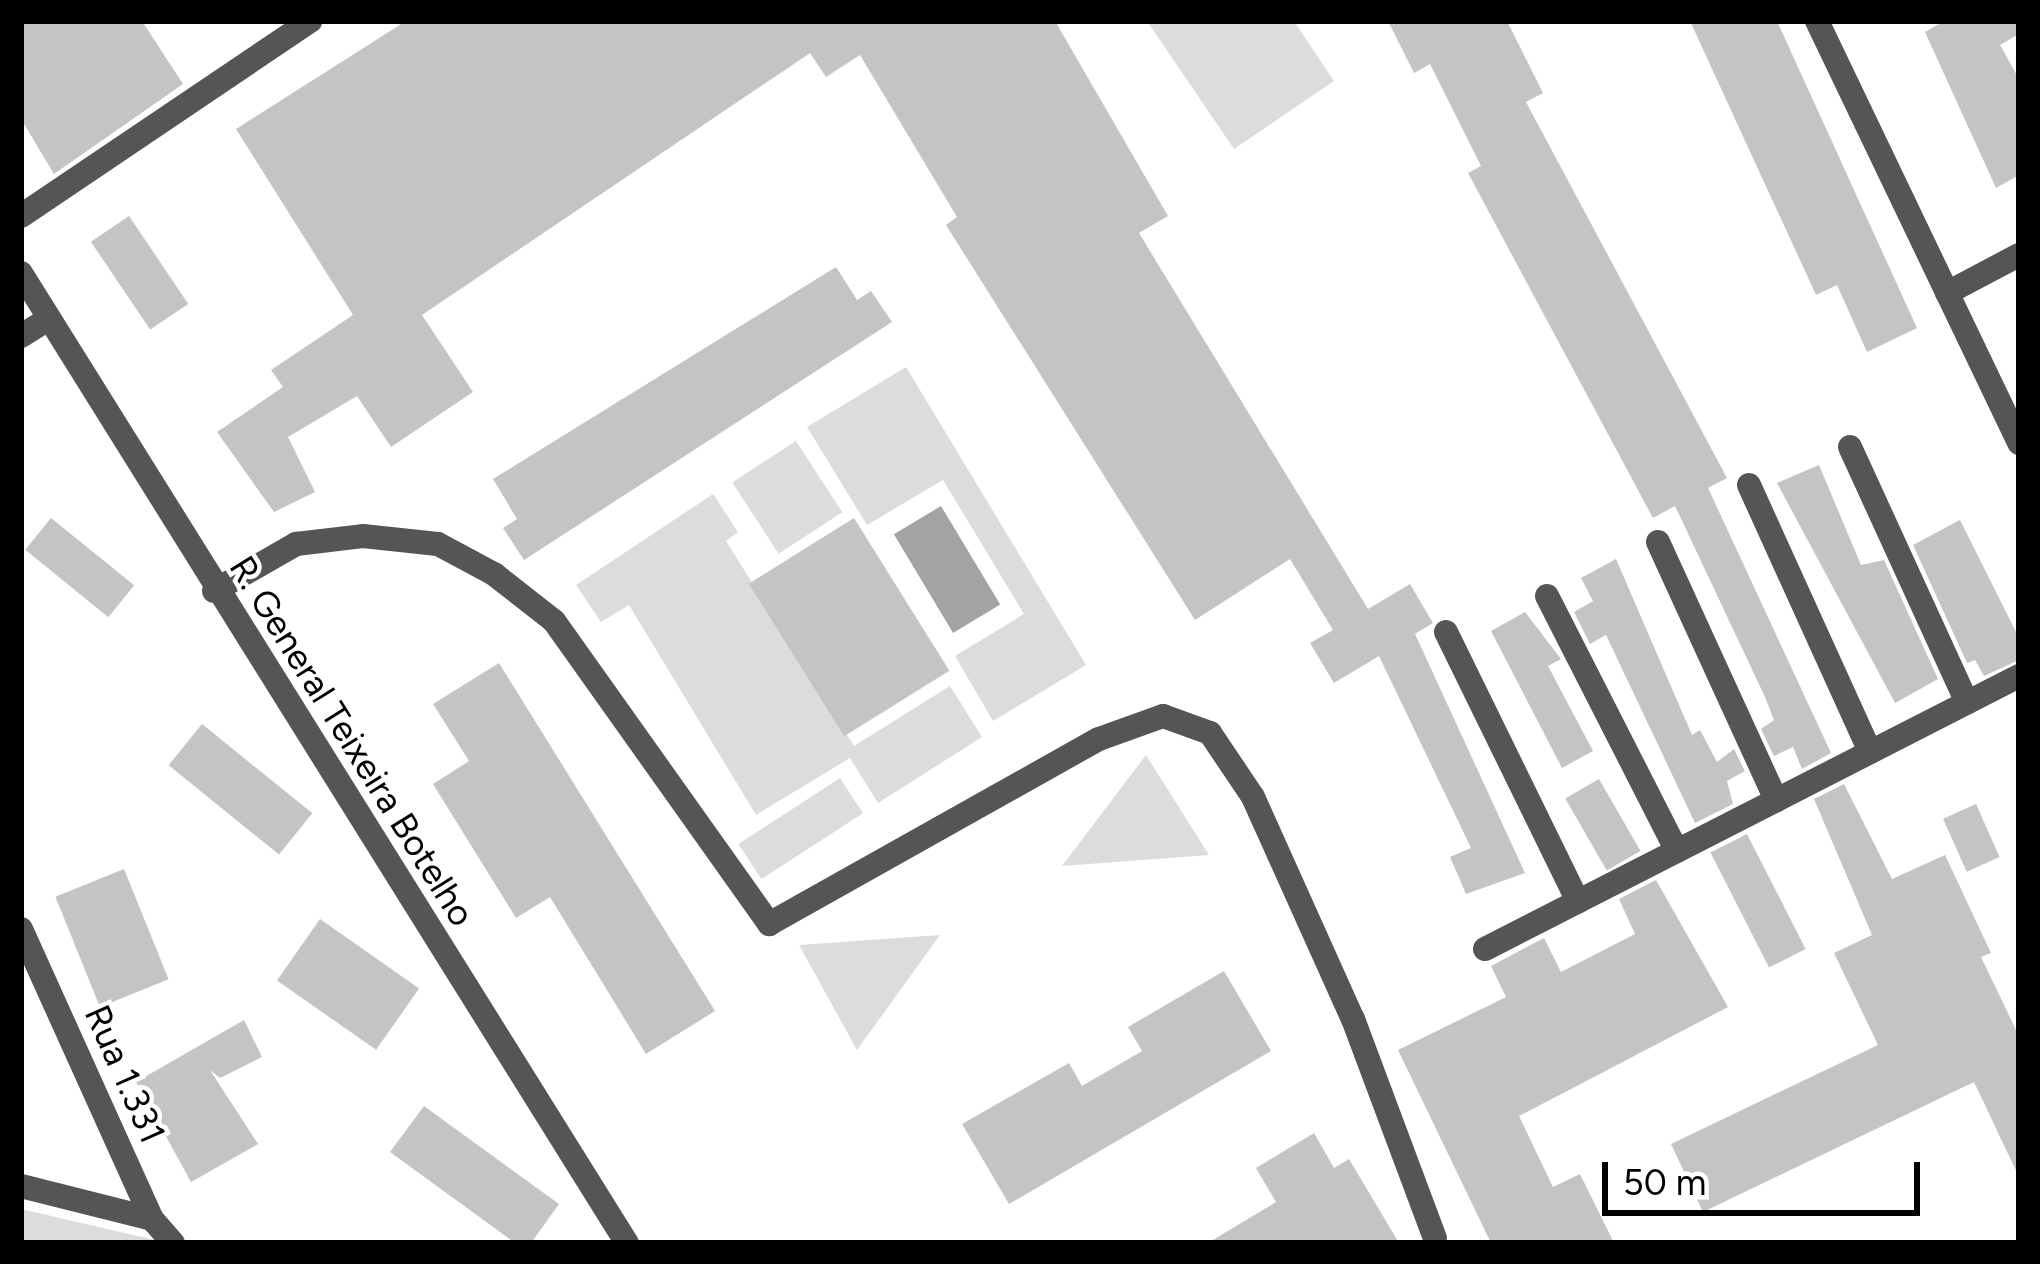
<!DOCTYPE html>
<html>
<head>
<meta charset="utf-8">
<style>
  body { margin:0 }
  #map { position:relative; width:2040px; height:1264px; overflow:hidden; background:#fff; font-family:Figtree,sans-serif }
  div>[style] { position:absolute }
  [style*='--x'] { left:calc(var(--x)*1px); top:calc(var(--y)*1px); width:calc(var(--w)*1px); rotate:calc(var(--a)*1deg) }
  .green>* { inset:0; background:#dcdcdc; transform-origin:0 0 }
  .water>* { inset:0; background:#a3a3a3; transform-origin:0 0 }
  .building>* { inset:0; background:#c4c4c4; transform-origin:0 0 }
  .service>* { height:24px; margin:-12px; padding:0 12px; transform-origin:12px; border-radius:12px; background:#555 }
  .minor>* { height:24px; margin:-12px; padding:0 12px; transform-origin:12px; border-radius:12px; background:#555 }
  .tertiary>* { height:24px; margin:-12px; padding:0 12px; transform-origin:12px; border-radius:12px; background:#555 }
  span { translate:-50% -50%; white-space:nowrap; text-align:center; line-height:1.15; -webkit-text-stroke:9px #fff; paint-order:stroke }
  .street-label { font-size:36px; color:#000 }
  .frame { position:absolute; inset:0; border:24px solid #000; pointer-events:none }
  .scale { position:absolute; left:1602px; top:1162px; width:318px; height:54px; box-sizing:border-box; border:6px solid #000; border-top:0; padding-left:15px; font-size:36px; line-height:42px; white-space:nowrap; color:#000; -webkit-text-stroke:9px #fff; paint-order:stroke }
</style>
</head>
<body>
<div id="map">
  <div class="green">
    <div style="clip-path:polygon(1147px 21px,1294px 21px,1334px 81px,1234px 149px)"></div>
    <div style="clip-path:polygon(906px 367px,1086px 665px,993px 721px,955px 656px,1024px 614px,943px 480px,867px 525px,807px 427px)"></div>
    <div style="left:796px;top:441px;width:85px;height:76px;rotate:57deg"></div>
    <div style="clip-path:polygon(713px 494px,738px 532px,726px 541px,854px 746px,950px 686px,982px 737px,878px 803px,850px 758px,756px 815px,629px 605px,601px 622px,576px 585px)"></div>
    <div style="clip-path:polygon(1146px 755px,1209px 855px,1062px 866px)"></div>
    <div style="left:840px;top:778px;width:42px;height:121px;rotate:57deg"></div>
    <div style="clip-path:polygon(940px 935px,857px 1050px,799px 945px)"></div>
    <div style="clip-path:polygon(21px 1209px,155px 1240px,154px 1243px,21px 1243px)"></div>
  </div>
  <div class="water">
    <div style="left:941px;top:506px;width:115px;height:55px;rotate:59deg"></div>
  </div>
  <div class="building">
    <div style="clip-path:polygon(21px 21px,142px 21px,183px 84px,54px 174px,21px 119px)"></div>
    <div style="clip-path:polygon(406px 21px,1055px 21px,1168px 216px,1139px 233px,1368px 609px,1410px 584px,1433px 623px,1415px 634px,1525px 873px,1466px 894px,1450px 857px,1471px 848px,1379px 656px,1334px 683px,1310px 643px,1333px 630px,1290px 559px,1195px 620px,946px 225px,957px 217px,860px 55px,826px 77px,810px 53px,422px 315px,473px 392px,391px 447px,357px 396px,288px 437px,315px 492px,274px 512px,217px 432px,283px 387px,271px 370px,353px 315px,236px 129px)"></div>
    <div style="clip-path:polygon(1388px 21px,1507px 21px,1543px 93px,1526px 102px,1727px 478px,1708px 488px,1831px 753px,1802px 769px,1793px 747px,1774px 756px,1761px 729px,1774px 720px,1765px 697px,1675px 506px,1653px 518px,1468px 173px,1481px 166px,1430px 64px,1414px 73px)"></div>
    <div style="clip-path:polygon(1690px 21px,1777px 21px,1917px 328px,1867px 352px,1837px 285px,1816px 295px)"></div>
    <div style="clip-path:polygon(1944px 21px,2019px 21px,2019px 34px,2000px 45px,2019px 79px,2019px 175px,1996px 188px,1925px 32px)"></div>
    <div style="left:129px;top:216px;width:106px;height:46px;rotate:56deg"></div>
    <div style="clip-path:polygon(836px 267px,857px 300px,871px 291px,892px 322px,524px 560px,503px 528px,517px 519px,493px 479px)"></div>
    <div style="clip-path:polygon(1819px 465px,1861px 565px,1884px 560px,1938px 679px,1895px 703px,1777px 483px)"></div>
    <div style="left:51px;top:518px;width:107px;height:41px;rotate:39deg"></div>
    <div style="left:854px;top:518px;width:180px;height:124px;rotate:58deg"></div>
    <div style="clip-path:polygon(1960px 520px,2019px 638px,2019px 660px,1984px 676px,1975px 660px,1967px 663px,1913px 545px)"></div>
    <div style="clip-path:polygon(1616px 559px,1692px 735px,1700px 730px,1717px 762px,1734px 749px,1745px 771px,1727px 781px,1733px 804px,1695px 823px,1606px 635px,1590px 644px,1574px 612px,1593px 601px,1581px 578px)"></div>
    <div style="clip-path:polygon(1525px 612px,1561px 659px,1548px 666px,1593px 751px,1562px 768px,1491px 631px)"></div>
    <div style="clip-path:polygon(499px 663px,715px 1011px,646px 1054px,550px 897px,516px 918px,433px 784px,469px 761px,433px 704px)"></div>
    <div style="left:202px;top:724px;width:142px;height:53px;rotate:39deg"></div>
    <div style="left:1599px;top:779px;width:83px;height:39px;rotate:60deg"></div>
    <div style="clip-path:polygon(1844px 784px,1892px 879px,1945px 855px,1991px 953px,1981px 957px,2019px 1036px,2019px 1177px,1974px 1082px,1703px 1212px,1671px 1144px,1878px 1045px,1834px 953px,1872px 935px,1814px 799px)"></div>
    <div style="left:1976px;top:804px;width:58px;height:36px;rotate:66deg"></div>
    <div style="left:1747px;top:834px;width:129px;height:41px;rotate:63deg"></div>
    <div style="left:124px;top:869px;width:119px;height:74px;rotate:68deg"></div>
    <div style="clip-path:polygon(1656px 880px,1728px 1007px,1519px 1116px,1553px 1187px,1580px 1174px,1614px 1243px,1491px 1243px,1398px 1050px,1506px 997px,1491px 966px,1544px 938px,1561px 972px,1635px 934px,1619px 899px)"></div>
    <div style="left:320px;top:919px;width:121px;height:75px;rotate:35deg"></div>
    <div style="clip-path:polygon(1224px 971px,1271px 1051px,1009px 1204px,962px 1124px,1069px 1063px,1082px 1086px,1142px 1051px,1128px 1027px)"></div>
    <div style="clip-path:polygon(244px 1020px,262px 1057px,220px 1078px,210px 1070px,258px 1144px,191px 1182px,136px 1082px)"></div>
    <div style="clip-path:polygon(424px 1106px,559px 1204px,531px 1243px,515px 1243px,390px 1152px)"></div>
    <div style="clip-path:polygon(1314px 1133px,1334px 1168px,1349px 1159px,1399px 1243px,1208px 1243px,1276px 1202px,1256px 1168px)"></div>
  </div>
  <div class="service">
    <div style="--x:214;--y:591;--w:95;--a:-29.8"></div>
    <div style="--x:296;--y:544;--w:67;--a:-6.8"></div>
    <div style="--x:363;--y:536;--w:75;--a:6.1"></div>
    <div style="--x:438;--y:544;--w:64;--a:28.2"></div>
    <div style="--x:494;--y:574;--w:76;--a:38.1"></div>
    <div style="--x:554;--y:621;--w:372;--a:54.6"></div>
    <div style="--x:769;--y:924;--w:378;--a:-29.3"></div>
    <div style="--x:1099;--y:739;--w:68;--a:-19.8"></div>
    <div style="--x:1163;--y:716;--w:50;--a:19.9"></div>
    <div style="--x:1210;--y:733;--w:77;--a:56.1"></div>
    <div style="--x:1253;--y:797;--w:243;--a:65.8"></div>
    <div style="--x:1353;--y:1019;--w:234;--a:69.5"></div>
  </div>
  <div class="minor">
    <div style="--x:1817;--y:21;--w:468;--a:64.4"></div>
    <div style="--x:21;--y:216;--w:349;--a:-34"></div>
    <div style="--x:1947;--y:293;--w:81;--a:-27.8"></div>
    <div style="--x:21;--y:336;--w:31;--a:-32"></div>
    <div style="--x:1850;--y:447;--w:281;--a:65.4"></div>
    <div style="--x:1749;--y:485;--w:293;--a:65.6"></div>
    <div style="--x:1658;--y:542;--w:284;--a:65.4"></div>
    <div style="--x:1547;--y:596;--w:286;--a:63"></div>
    <div style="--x:1446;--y:632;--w:300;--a:63.9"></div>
    <div style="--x:21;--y:929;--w:318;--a:65.7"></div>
    <div style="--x:152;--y:1219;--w:32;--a:49"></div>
    <div style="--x:1485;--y:949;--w:600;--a:-27.08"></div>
    <div style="--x:21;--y:1186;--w:135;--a:14.1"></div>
  </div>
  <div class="tertiary">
    <div style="--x:21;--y:273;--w:1144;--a:58.01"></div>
  </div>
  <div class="street-label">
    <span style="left:352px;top:741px;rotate:58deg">R. General Teixeira Botelho</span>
    <span style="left:125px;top:1074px;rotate:66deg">Rua 1.331</span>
  </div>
  <div class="frame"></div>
  <div class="scale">50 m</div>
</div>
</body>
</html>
